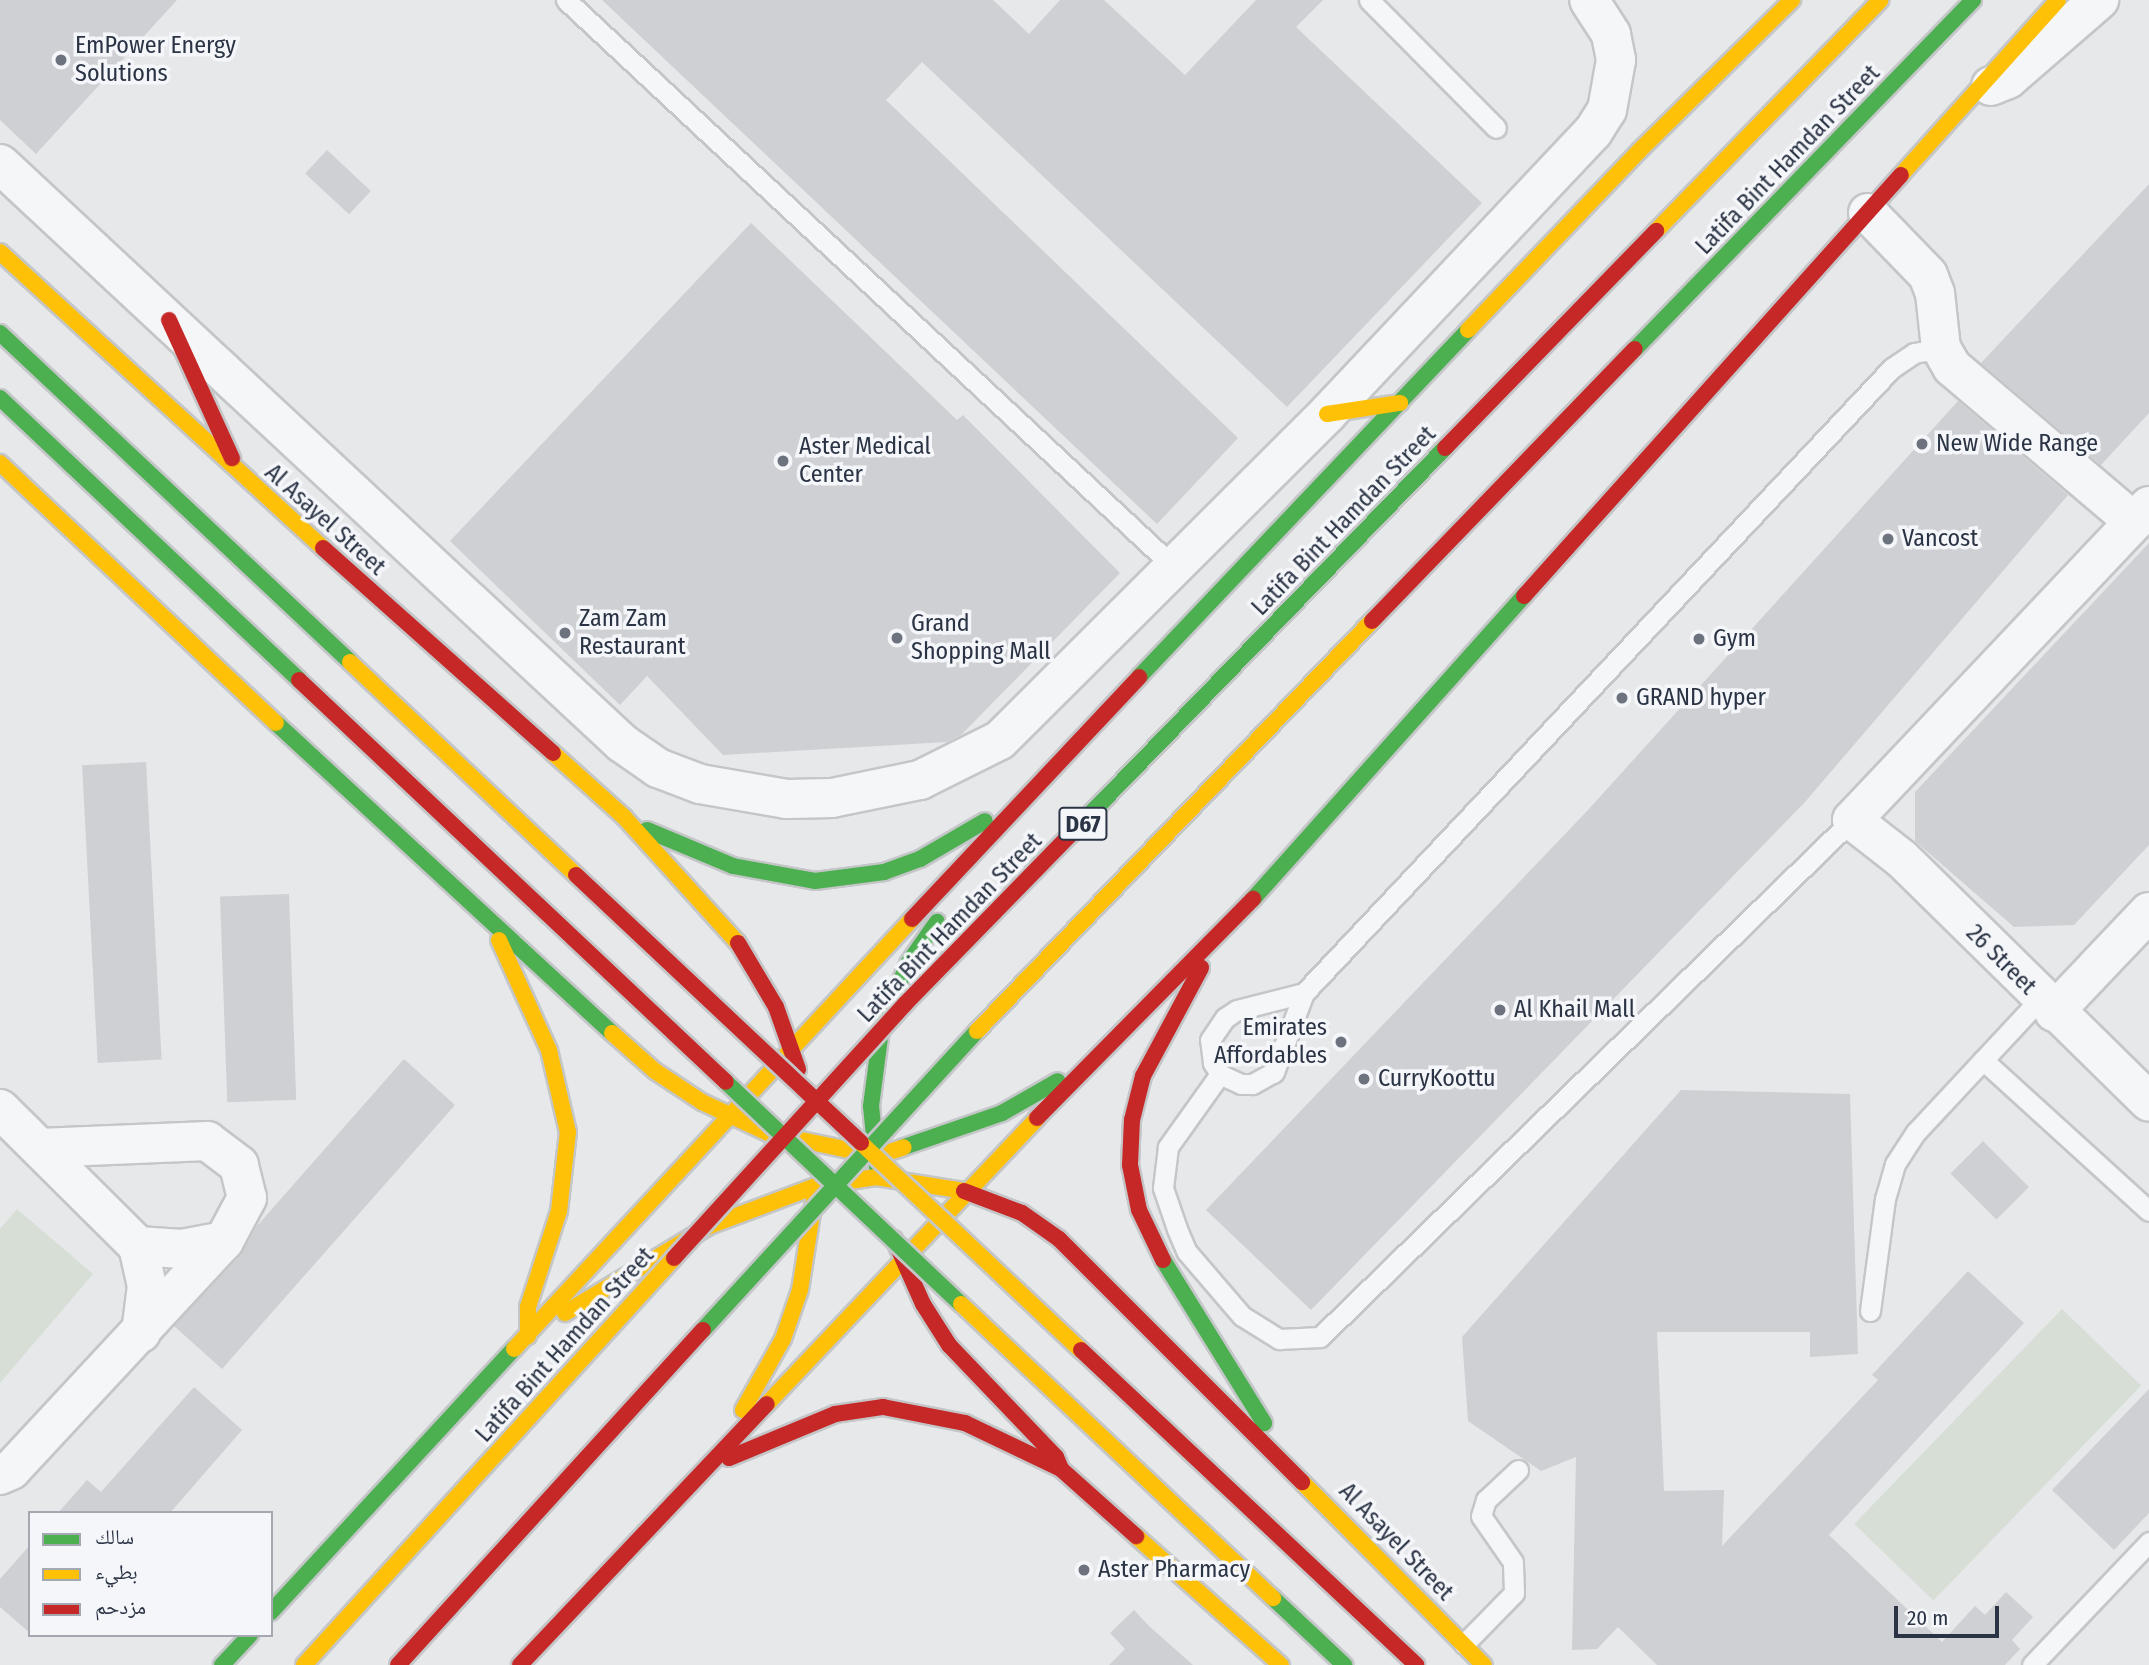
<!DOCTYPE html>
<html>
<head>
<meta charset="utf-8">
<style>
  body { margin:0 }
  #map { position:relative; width:2149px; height:1665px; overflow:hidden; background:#e6e8ea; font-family:"Fira Sans Condensed","Noto Naskh Arabic",sans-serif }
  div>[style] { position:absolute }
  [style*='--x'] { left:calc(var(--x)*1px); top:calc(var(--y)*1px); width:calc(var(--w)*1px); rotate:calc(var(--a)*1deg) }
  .green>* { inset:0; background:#d6ded6; transform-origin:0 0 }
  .building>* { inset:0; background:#ced0d3; transform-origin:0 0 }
  .roads { filter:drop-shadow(2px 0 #c4c6c8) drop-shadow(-2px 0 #c4c6c8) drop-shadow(0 2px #c4c6c8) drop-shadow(0 -2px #c4c6c8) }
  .lane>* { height:19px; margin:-9.5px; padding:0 9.5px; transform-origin:9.5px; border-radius:9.5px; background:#f5f6f7 }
  .street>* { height:38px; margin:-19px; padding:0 19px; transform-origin:19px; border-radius:19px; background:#f5f6f7 }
  .fast>* { height:16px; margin:-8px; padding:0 8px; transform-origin:8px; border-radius:8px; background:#4caf50 }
  .slow>* { height:16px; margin:-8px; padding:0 8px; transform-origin:8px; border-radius:8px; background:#ffc107 }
  .jam>* { height:16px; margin:-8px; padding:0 8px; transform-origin:8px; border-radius:8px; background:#c62828 }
  .bridges { filter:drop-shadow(2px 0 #c4c6c8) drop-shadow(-2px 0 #c4c6c8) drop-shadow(0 2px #c4c6c8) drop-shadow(0 -2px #c4c6c8) }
  .fast-bridge>* { height:16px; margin:-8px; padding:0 8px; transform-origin:8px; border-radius:8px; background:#4caf50 }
  .slow-bridge>* { height:16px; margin:-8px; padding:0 8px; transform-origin:8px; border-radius:8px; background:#ffc107 }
  .jam-bridge>* { height:16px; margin:-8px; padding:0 8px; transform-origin:8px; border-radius:8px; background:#c62828 }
  .dots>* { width:19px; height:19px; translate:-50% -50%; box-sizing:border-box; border:4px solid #f4f6f9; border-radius:50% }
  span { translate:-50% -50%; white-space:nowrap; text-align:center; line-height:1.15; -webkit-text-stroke:7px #f4f6f9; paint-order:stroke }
  .shield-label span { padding:2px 5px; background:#f4f6f9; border:2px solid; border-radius:5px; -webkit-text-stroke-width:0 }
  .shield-label { font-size:23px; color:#2b3445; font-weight:700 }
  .poi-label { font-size:24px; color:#2b3445 }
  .left { translate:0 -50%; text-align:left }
  .right { translate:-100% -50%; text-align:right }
  .street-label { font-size:24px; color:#2b3445 }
  .legend { position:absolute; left:28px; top:1511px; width:245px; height:126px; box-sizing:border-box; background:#f4f6f9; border:2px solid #a4a8b1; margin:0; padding:9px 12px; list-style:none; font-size:21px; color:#2b3445 }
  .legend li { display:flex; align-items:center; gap:14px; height:35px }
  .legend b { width:35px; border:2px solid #a4a8b1 }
  .scale { position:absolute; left:1894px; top:1606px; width:105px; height:32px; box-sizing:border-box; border:4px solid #2b3445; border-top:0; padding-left:9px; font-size:21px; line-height:24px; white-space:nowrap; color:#2b3445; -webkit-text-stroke:5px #f4f6f9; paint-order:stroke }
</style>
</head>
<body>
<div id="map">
  <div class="green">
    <div style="clip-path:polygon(17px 1209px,93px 1274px,0 1383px,0 1229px)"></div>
    <div style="left:2062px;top:1309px;width:110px;height:299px;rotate:44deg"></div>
  </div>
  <div class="building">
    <div style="clip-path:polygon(0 0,177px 0,36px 154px,0 120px)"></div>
    <div style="clip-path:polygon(602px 0,993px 0,1029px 34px,1060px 0,1104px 0,1185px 75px,1256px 0,1323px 0,1296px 27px,1482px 203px,1287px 407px,922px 62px,886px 100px,1238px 438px,1157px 524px)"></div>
    <div style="left:327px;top:150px;width:60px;height:32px;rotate:43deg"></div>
    <div style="clip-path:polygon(2149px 184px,2149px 413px,2101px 465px,1981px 363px)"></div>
    <div style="clip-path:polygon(751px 223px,957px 420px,963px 415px,1120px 573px,961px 735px,947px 742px,723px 755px,647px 676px,620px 705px,450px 541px)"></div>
    <div style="clip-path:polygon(1958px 401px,2068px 495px,1805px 802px,1311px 1310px,1206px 1210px,1588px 810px)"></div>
    <div style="clip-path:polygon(2149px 543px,2149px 845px,2074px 925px,2014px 927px,1915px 841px,1915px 792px)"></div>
    <div style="left:146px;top:762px;width:298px;height:64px;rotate:87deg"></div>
    <div style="left:289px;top:894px;width:206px;height:69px;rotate:88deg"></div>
    <div style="clip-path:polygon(404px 1059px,455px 1105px,222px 1369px,174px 1326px,240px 1256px,257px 1226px)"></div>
    <div style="clip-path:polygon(1681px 1090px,1850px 1094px,1858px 1354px,1810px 1357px,1810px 1332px,1657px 1332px,1664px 1491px,1724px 1490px,1722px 1546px,1878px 1380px,1872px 1375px,1968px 1271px,2024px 1323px,1829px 1535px,1942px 1642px,1975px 1606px,1985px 1615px,2006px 1592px,2033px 1617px,2012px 1640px,2020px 1649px,2005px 1665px,1657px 1665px,1618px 1627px,1597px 1649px,1572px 1650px,1576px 1457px,1541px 1471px,1468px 1421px,1462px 1337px)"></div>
    <div style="left:1983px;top:1141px;width:65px;height:46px;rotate:45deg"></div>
    <div style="clip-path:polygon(194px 1387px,242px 1430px,170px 1513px,58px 1513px,87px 1480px,101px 1492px)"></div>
    <div style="clip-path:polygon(2149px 1389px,2149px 1513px,2114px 1550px,2052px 1490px)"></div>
    <div style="clip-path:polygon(30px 1545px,30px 1633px,0 1607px,0 1579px)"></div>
    <div style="clip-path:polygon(1134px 1610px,1149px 1626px,1193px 1665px,1109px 1665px,1125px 1649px,1110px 1633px)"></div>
  </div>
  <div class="roads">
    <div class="lane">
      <div style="--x:566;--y:0;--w:834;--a:43.01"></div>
      <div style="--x:1369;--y:0;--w:180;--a:45.2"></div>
      <div style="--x:1304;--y:993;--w:858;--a:-46.75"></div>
      <div style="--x:1892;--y:368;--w:27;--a:-34"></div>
      <div style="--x:1914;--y:353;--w:27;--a:-10"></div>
      <div style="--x:1304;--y:993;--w:85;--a:110.8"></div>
      <div style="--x:1274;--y:1072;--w:25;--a:151"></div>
      <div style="--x:1252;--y:1084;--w:11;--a:180"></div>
      <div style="--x:1241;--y:1084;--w:23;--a:-155"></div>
      <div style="--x:1220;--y:1074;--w:13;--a:-122"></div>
      <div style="--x:1213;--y:1063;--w:23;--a:-97"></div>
      <div style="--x:1210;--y:1040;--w:27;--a:-56"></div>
      <div style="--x:1225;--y:1018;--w:14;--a:-34"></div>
      <div style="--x:1237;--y:1010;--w:69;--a:-14.2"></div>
      <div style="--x:1983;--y:1060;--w:224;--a:42.3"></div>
      <div style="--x:1220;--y:1074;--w:90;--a:125.5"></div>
      <div style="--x:1168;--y:1147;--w:41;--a:97"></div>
      <div style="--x:1163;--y:1188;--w:43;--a:71.1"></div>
      <div style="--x:1177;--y:1229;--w:25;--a:67"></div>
      <div style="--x:1187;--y:1252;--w:84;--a:49.3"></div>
      <div style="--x:1242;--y:1316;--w:44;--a:31.9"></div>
      <div style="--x:1279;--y:1339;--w:41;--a:-2.8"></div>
      <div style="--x:1320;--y:1337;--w:742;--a:-44.18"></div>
      <div style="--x:1870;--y:1311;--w:113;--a:-82.4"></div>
      <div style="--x:1885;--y:1199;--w:36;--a:-74"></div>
      <div style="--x:1895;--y:1164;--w:38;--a:-57"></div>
      <div style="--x:1916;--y:1132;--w:182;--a:-47"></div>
      <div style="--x:1464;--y:1644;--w:71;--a:-45.6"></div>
      <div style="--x:1514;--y:1593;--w:31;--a:-92"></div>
      <div style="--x:1513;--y:1562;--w:56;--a:-124.8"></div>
      <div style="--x:1481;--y:1516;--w:17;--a:-73"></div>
      <div style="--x:1486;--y:1500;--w:44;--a:-43.2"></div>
      <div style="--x:2032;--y:1665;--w:170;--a:-46.4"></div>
    </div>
    <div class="street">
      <div style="--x:1991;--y:86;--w:18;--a:-22"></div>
      <div style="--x:2008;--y:79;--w:121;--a:-41"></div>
      <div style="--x:0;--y:164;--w:850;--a:42.95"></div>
      <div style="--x:622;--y:743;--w:44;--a:34.8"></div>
      <div style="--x:658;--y:768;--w:45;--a:20.9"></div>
      <div style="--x:700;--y:784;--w:88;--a:9.8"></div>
      <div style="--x:787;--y:799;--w:45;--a:-1.3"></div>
      <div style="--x:832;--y:798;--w:90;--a:-11.6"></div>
      <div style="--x:920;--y:780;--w:89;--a:-26.6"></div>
      <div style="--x:1000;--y:740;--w:462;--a:-44.9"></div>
      <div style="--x:1327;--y:414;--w:388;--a:-46.7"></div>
      <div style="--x:1593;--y:132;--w:26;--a:-58"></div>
      <div style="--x:1607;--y:110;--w:51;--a:-79.8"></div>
      <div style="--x:1616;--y:60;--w:26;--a:-101"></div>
      <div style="--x:1611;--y:34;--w:40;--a:-122.9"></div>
      <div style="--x:1868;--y:213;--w:86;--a:45.9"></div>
      <div style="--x:1928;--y:275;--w:19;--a:69"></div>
      <div style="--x:1935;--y:293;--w:55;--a:83.8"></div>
      <div style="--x:1941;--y:348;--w:22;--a:60"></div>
      <div style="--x:1952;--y:367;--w:239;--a:40.4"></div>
      <div style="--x:2149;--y:506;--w:432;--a:133.4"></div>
      <div style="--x:1852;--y:820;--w:63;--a:38"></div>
      <div style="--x:1902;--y:859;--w:346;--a:44.5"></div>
      <div style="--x:2054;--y:1012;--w:138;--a:-46.5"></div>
      <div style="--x:0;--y:1109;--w:194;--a:44.8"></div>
      <div style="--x:138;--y:1246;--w:41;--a:77.3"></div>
      <div style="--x:147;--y:1286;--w:47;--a:97.3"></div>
      <div style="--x:138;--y:1246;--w:44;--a:3.9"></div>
      <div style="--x:182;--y:1249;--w:43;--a:-10.8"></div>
      <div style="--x:0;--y:1475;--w:12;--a:-24"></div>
      <div style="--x:11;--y:1470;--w:313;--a:-47.1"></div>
      <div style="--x:224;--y:1241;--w:49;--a:-61.9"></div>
      <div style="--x:247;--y:1198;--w:34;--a:-104"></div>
      <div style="--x:239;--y:1165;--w:40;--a:-143"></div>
      <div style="--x:207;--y:1141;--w:167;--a:177.6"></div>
    </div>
    <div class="fast">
      <div style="--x:1139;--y:677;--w:478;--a:-46.5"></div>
      <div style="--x:276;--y:723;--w:457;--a:42.7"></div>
      <div style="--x:647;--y:830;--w:93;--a:22.7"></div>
      <div style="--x:733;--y:866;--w:83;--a:10.4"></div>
      <div style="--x:815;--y:881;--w:70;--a:-7.4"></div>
      <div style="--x:884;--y:872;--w:38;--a:-20"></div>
      <div style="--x:920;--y:859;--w:75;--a:-30.3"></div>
      <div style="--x:1253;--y:899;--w:407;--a:-48.2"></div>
      <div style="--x:904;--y:1147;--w:104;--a:-19.1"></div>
      <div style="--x:1002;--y:1113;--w:64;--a:-29.7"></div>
      <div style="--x:877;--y:1167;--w:61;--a:-95.6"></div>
      <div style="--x:871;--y:1106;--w:85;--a:-82.5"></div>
      <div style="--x:882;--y:1022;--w:66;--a:-65.8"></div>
      <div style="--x:909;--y:962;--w:49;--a:-55"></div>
      <div style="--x:1163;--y:1260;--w:192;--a:58.2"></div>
      <div style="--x:271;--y:1612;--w:358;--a:-47.3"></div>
      <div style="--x:222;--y:1665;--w:41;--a:-47"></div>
    </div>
    <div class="slow">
      <div style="--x:1901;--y:175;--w:235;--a:-48.1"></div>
      <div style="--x:0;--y:252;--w:438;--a:42.5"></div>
      <div style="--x:1468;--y:330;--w:248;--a:-46.3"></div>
      <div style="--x:1639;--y:151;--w:215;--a:-44.6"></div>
      <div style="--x:1327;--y:414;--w:74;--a:-8.6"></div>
      <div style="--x:0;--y:463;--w:379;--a:43.3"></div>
      <div style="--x:553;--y:753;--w:96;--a:42"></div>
      <div style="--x:624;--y:817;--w:170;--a:47.9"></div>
      <div style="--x:499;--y:940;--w:121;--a:65.6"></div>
      <div style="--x:549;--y:1050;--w:84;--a:77"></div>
      <div style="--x:568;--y:1132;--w:80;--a:96.5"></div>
      <div style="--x:559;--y:1211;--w:101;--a:107.9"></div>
      <div style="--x:528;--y:1307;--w:29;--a:90"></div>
      <div style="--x:612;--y:1033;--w:57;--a:41.5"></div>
      <div style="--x:655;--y:1071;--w:56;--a:33.4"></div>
      <div style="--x:702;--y:1102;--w:73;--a:25.2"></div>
      <div style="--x:768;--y:1133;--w:111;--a:11.9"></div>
      <div style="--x:877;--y:1156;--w:28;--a:-18"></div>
      <div style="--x:565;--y:1313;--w:168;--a:-31.1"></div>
      <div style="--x:709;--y:1226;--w:114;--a:-20.5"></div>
      <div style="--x:816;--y:1186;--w:61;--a:-8.5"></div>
      <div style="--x:876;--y:1177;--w:89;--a:9"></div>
      <div style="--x:514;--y:1349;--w:586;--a:-47.21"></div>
      <div style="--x:767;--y:1404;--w:393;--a:-46.6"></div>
      <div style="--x:743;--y:1410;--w:81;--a:-60.6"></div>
      <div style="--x:783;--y:1339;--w:52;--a:-70.9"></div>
      <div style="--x:800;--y:1290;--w:103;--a:-81.1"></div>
      <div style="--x:1302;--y:1482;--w:258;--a:45.2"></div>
      <div style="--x:1136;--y:1536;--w:194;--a:41.7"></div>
    </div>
    <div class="jam">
      <div style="--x:169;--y:320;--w:152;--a:65.5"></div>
      <div style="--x:323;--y:548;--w:308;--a:41.7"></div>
      <div style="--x:1524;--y:596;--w:565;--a:-48.16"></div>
      <div style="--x:912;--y:919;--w:332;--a:-46.8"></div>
      <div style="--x:738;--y:943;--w:74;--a:59.3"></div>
      <div style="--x:776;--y:1007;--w:66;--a:70.5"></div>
      <div style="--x:1037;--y:1118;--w:308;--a:-45.4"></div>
      <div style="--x:964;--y:1191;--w:62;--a:20.8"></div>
      <div style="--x:1022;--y:1213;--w:45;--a:35.1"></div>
      <div style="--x:1059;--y:1239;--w:344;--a:45"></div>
      <div style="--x:894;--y:1239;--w:71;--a:66"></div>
      <div style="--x:923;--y:1304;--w:49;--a:57.6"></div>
      <div style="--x:949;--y:1345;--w:155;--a:46.3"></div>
      <div style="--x:1056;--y:1457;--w:13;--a:67"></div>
      <div style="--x:1163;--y:1260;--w:55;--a:-115.6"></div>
      <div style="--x:1139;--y:1210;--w:46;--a:-101.3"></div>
      <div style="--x:1130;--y:1165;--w:45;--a:-87.5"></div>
      <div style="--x:1132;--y:1120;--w:45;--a:-76"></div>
      <div style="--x:1143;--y:1076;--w:123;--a:-61.8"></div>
      <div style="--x:729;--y:1458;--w:115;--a:-22.5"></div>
      <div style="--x:835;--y:1414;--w:49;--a:-8.3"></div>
      <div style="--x:883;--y:1407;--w:84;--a:11"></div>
      <div style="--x:965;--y:1423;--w:106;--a:25.6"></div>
      <div style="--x:1061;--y:1469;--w:101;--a:41.8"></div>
      <div style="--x:520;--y:1665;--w:359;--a:-46.6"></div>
    </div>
  </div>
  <div class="bridges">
    <div class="fast-bridge">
      <div style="--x:0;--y:333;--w:480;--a:43.2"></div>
      <div style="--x:1635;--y:349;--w:486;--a:-45.9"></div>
      <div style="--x:0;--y:398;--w:411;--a:43.3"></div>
      <div style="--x:1070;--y:835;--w:539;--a:-45.9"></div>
      <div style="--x:726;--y:1082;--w:323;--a:43.4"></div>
      <div style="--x:703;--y:1330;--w:406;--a:-47.5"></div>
      <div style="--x:1273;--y:1598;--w:98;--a:43.3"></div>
    </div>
    <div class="slow-bridge">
      <div style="--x:1656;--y:231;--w:322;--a:-45.8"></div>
      <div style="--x:350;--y:662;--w:311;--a:43.3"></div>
      <div style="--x:977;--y:1031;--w:569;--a:-46.07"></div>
      <div style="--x:861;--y:1143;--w:302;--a:43.3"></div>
      <div style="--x:961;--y:1304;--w:429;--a:43.3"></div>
      <div style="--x:304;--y:1665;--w:550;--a:-47.73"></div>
    </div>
    <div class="jam-bridge">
      <div style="--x:1445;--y:448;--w:303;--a:-45.8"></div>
      <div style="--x:1372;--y:621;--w:378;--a:-46"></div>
      <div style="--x:299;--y:680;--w:586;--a:43.27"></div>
      <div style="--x:576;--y:875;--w:391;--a:43.2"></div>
      <div style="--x:674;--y:1258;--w:343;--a:-47.7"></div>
      <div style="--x:905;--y:1004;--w:236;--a:-45.7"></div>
      <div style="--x:1081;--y:1350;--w:460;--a:43.2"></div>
      <div style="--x:398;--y:1665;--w:453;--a:-47.7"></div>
    </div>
  </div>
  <div class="dots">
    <div style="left:61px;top:60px;background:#6c737f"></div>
    <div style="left:1922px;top:444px;background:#6c737f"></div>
    <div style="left:783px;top:461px;background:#6c737f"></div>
    <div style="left:1888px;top:539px;background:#6c737f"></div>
    <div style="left:565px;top:633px;background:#6c737f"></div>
    <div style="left:897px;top:638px;background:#6c737f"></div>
    <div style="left:1699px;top:639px;background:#6c737f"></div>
    <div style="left:1622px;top:698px;background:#6c737f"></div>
    <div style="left:1500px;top:1010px;background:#6c737f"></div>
    <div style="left:1341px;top:1042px;background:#6c737f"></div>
    <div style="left:1364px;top:1079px;background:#6c737f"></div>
    <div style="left:1084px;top:1570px;background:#6c737f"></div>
  </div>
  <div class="shield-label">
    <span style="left:1083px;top:824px">D67</span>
  </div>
  <div class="poi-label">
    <span class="left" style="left:75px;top:60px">EmPower Energy<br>Solutions</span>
    <span class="left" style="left:1936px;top:444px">New Wide Range</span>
    <span class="left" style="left:799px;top:461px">Aster Medical<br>Center</span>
    <span class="left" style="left:1902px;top:539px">Vancost</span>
    <span class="left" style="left:579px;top:633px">Zam Zam<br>Restaurant</span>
    <span class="left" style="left:911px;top:638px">Grand<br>Shopping Mall</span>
    <span class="left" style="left:1713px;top:639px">Gym</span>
    <span class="left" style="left:1636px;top:698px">GRAND hyper</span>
    <span class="left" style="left:1514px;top:1010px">Al Khail Mall</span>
    <span class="right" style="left:1327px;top:1042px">Emirates<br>Affordables</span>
    <span class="left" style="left:1378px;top:1079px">CurryKoottu</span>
    <span class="left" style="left:1098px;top:1570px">Aster Pharmacy</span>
  </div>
  <div class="street-label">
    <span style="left:1788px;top:160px;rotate:-46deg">Latifa Bint Hamdan Street</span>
    <span style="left:325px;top:520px;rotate:42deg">Al Asayel Street</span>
    <span style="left:1344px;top:521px;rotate:-46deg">Latifa Bint Hamdan Street</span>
    <span style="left:950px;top:928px;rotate:-46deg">Latifa Bint Hamdan Street</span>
    <span style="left:2001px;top:960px;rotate:45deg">26 Street</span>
    <span style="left:565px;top:1345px;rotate:-48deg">Latifa Bint Hamdan Street</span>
    <span style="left:1396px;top:1542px;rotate:46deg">Al Asayel Street</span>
  </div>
  <ul class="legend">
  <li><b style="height:9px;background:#4caf50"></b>سالك</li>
  <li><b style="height:9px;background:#ffc107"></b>بطيء</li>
  <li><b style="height:9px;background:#c62828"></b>مزدحم</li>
  </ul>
  <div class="scale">20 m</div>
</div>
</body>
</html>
